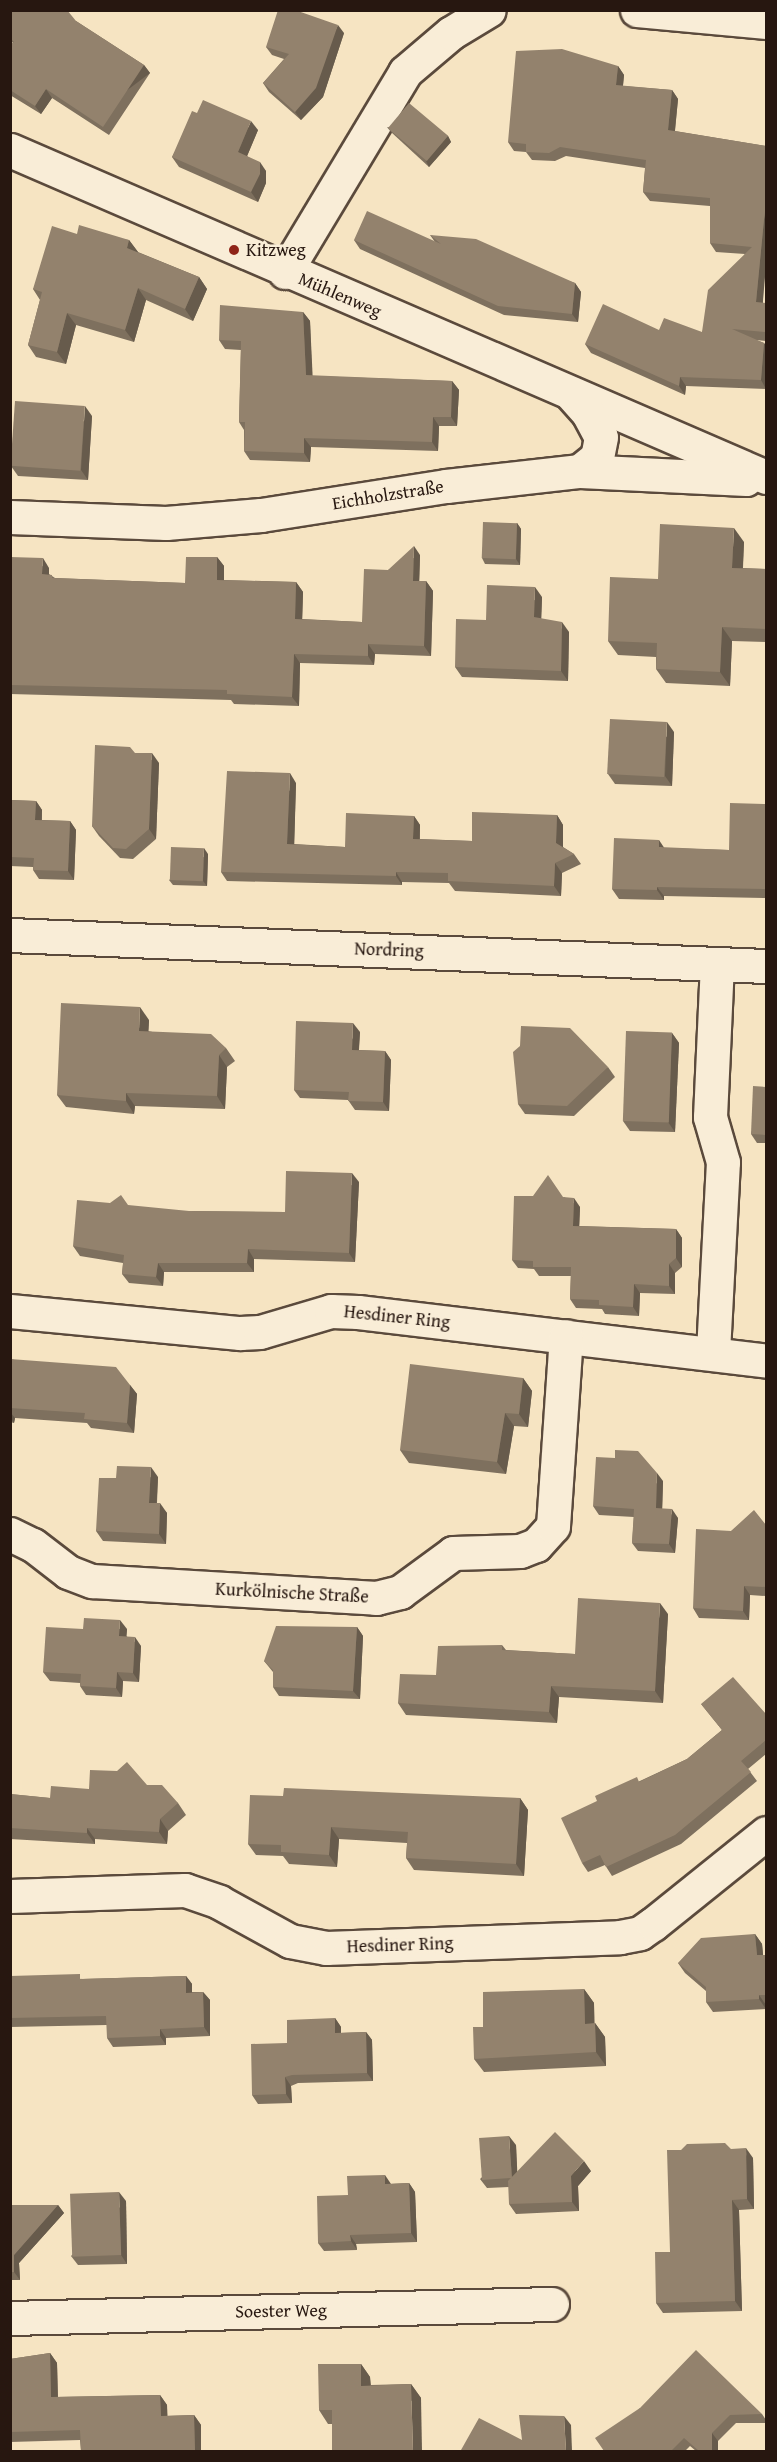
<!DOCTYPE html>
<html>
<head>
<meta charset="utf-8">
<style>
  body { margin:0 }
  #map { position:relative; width:777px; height:2462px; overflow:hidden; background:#f6e4c2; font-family:"Gentium Book Plus",serif }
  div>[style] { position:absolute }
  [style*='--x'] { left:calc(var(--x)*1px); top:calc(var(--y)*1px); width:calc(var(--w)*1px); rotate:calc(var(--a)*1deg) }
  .roads { filter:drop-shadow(2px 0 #5b4a3c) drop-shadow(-2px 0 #5b4a3c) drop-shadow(0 2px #5b4a3c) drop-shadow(0 -2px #5b4a3c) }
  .minor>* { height:33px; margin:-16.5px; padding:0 16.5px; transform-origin:16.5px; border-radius:16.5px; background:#f9edd7 }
  .wall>* { inset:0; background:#7e705e }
  .shaded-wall>* { inset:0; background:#675b4c; transform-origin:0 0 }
  .building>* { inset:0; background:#93826d; transform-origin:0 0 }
  .dots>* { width:16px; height:16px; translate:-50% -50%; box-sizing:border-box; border:3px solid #f9edd7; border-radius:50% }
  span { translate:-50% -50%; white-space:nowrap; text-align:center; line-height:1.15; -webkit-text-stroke:5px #f9edd7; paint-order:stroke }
  .poi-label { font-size:18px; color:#271710 }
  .left { translate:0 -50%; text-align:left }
  .street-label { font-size:18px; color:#271710 }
  .frame { position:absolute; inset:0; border:12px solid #271710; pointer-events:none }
</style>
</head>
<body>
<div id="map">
  <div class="roads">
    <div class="minor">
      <div style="--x:637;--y:10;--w:130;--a:5.3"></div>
      <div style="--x:10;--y:150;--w:824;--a:23.39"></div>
      <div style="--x:285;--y:272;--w:233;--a:-59"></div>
      <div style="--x:405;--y:72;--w:60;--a:-40.3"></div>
      <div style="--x:451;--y:33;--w:44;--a:-31.2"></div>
      <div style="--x:572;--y:395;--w:24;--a:48"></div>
      <div style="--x:588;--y:413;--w:27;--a:62"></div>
      <div style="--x:601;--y:437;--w:20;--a:101"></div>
      <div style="--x:597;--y:457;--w:22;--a:141"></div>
      <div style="--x:10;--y:517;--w:156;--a:2.2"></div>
      <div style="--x:166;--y:523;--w:95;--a:-4.8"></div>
      <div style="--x:261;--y:515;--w:187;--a:-8.9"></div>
      <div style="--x:446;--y:486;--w:135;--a:-6.4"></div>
      <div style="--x:580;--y:471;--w:166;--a:2.8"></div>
      <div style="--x:10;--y:935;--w:757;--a:2.35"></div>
      <div style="--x:10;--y:1311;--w:231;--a:5.5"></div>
      <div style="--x:240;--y:1333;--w:20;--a:-3"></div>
      <div style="--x:260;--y:1332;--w:74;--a:-16.5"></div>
      <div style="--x:331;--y:1311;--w:27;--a:2"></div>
      <div style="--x:358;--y:1312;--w:411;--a:6.8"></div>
      <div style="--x:713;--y:1352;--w:190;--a:-87"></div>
      <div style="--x:723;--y:1162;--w:47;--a:-106.1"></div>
      <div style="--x:710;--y:1117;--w:152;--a:-87.4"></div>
      <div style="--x:10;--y:1534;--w:25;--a:26"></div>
      <div style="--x:33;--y:1545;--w:44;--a:37.6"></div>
      <div style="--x:68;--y:1572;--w:26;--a:21"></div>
      <div style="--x:92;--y:1581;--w:285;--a:3.4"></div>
      <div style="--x:376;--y:1598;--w:25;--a:-14"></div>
      <div style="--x:400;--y:1592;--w:66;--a:-36.3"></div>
      <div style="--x:453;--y:1553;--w:67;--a:-1.7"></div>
      <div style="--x:520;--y:1551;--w:17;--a:-21"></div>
      <div style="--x:536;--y:1545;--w:25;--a:-48"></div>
      <div style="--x:553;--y:1526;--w:190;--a:-86.1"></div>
      <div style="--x:10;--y:1896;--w:175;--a:-2"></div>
      <div style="--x:185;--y:1890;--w:36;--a:19"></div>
      <div style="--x:219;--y:1902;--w:81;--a:28.8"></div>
      <div style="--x:290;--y:1941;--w:37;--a:11"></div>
      <div style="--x:326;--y:1948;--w:294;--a:-2.1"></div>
      <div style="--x:620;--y:1937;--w:20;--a:-11"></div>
      <div style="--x:640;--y:1933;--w:16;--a:-35"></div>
      <div style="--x:653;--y:1924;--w:145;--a:-38.8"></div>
      <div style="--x:10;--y:2318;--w:542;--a:-1.48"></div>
    </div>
  </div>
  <div class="wall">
    <div style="clip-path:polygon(10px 10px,76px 21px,144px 65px,150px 73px,109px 135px,52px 98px,41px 114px,10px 95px,10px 45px,13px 43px,10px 40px)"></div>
    <div style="clip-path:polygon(344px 33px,323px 97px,301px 120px,269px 92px,263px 83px,284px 59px,272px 55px,266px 47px)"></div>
    <div style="clip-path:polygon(618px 66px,624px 75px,623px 86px,672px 90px,678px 99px,675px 131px,766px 146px,763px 303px,766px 303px,766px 341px,756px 340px,764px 343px,766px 346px,766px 389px,686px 386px,685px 395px,591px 353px,585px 344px,659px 330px,702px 332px,745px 254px,716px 252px,710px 243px,710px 206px,650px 201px,643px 192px,645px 168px,566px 156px,555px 161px,532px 160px,526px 152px,514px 151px,508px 142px)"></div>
    <div style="clip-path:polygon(197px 113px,258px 130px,247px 156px,266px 171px,266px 183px,258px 202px,179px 167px,172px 157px)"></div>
    <div style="clip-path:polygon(387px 127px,448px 136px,451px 142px,429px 167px,391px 132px)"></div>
    <div style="clip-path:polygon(77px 234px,129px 240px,138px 252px,199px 277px,207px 289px,193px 321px,146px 300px,134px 342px,76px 325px,66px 364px,36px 357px,28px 345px,40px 300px,33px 289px)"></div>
    <div style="clip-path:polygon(430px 235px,575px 283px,581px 292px,578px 322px,504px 315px,360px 249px,354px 240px,435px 242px)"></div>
    <div style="clip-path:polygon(303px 312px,310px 321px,312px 376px,452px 381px,459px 390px,457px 426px,439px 426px,438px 451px,311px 447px,310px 462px,250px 460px,244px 451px,244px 430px,239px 422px,241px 350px,225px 349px,219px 340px)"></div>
    <div style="clip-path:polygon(92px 416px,88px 480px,18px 476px,11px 466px)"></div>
    <div style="clip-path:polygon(517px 523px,521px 529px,520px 565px,485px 564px,482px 558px)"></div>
    <div style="clip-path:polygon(744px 542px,743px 568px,766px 569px,766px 642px,732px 641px,730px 686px,666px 683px,656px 669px,656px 657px,618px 655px,608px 641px,658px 579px)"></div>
    <div style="clip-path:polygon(420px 555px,419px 581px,426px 581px,433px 591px,431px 656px,375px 654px,374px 665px,300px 663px,299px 706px,234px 704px,231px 700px,10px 694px,10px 557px,49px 568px,49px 574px,55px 578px,185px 583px,217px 557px,224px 566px,224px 580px,296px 582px,303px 592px,302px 619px,362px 622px,388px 570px)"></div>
    <div style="clip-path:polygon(542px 597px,541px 619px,569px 632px,568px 681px,462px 677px,455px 667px,486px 620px)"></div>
    <div style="clip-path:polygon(674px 732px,672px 786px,615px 784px,608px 774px)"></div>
    <div style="clip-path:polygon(135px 753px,159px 763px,156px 839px,133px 859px,120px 858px,99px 836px,92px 826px)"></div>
    <div style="clip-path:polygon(296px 783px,294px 844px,345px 847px,414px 816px,420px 825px,420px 839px,472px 841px,557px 815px,563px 825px,563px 847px,574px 854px,581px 864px,562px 873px,561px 896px,455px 891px,449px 883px,402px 882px,402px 885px,227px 881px,221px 872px)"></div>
    <div style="clip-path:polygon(10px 800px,36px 801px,42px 810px,42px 820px,70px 821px,76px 830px,74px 880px,39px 879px,33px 870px,33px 867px,10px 866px)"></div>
    <div style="clip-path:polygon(766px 804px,766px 898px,664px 896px,664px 900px,619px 899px,612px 889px,665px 848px,729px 850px)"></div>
    <div style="clip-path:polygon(208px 854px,207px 886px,173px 885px,169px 880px)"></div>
    <div style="clip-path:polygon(149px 1020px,148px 1031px,226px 1048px,235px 1061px,227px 1067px,225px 1109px,135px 1106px,134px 1114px,66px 1107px,57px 1095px)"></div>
    <div style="clip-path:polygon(360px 1032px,359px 1050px,385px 1051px,391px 1060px,389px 1111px,355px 1110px,348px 1100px,300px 1098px,294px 1090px)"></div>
    <div style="clip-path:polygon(672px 1033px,679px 1043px,675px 1132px,630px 1131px,623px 1121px)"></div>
    <div style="clip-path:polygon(608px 1067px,615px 1077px,574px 1116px,525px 1114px,518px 1104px)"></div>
    <div style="clip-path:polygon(766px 1087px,766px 1143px,757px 1143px,751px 1134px)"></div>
    <div style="clip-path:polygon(359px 1182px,355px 1262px,254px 1259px,254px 1272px,164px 1272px,163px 1286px,129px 1283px,122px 1274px,123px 1263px,80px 1256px,73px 1246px,189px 1211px,285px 1212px)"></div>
    <div style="clip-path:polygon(564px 1197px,580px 1207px,579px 1226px,676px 1229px,682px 1238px,682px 1267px,675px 1273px,675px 1294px,640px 1293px,639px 1316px,605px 1314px,602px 1309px,576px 1308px,570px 1299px,571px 1276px,539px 1276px,534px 1269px,518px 1268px,512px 1260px)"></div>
    <div style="clip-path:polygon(10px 1359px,130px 1385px,137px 1394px,134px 1433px,91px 1428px,87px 1423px,15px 1418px,14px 1423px,10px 1422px)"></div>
    <div style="clip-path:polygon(523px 1378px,532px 1391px,528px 1427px,514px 1426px,506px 1474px,409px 1463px,400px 1450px)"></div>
    <div style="clip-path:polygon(158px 1477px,157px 1503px,167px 1513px,166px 1544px,103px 1541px,96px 1531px,116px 1478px)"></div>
    <div style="clip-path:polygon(663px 1481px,662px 1509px,678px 1518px,675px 1553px,638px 1551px,632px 1543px,634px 1517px,599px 1515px,593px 1506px)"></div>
    <div style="clip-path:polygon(766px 1525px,766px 1596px,750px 1595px,749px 1620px,699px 1618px,693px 1608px,731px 1531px)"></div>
    <div style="clip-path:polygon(668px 1614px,663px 1703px,559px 1697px,557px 1723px,406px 1715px,398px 1703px,436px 1675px,502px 1645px,506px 1650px,575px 1654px)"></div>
    <div style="clip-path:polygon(357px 1627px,363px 1636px,360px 1699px,279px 1696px,273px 1687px,273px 1672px,264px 1661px)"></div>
    <div style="clip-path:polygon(83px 1629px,127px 1629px,126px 1636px,141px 1646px,139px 1682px,123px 1681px,122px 1697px,86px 1695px,80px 1686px,80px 1683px,50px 1681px,43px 1672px)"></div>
    <div style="clip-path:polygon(701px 1704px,766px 1714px,766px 1754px,748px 1769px,757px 1781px,681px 1844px,612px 1876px,605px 1865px,588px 1872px,582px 1863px,597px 1801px,687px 1759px,722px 1730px)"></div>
    <div style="clip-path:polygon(147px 1785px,178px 1803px,186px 1815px,168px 1831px,167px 1844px,95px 1839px,95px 1844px,10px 1839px,10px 1794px,50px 1798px,89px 1789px)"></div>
    <div style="clip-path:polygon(283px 1796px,520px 1798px,528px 1810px,524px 1876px,414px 1870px,406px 1858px,407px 1843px,339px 1839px,337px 1867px,289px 1864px,283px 1856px,256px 1855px,248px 1844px)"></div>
    <div style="clip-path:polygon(755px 1934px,762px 1944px,763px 1955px,766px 1955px,766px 2009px,713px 2012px,706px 2002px,706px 1991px,685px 1973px,678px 1963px)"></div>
    <div style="clip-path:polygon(10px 1976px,83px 1979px,186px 1976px,192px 1984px,192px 1992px,203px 1992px,210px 2000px,210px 2036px,166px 2038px,166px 2045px,113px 2047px,107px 2038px,107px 2025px,10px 2027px)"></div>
    <div style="clip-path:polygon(584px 1989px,594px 2003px,594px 2023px,595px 2023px,605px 2037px,606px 2066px,484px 2072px,474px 2059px,483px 2027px)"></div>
    <div style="clip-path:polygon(335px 2018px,341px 2027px,341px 2033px,366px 2032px,372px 2040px,373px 2081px,298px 2083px,291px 2086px,292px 2103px,258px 2104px,252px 2095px,287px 2043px)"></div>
    <div style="clip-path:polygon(516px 2145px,517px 2172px,591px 2171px,578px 2186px,579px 2211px,516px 2214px,509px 2204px,509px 2187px,487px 2188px,480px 2179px)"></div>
    <div style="clip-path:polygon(731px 2149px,753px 2158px,754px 2209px,739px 2210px,742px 2311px,663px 2313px,656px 2303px,670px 2252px)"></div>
    <div style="clip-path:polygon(409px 2183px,415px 2192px,417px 2242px,356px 2244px,357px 2250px,324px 2251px,318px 2243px,348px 2195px,391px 2184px)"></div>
    <div style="clip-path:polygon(126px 2201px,127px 2264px,78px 2265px,71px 2256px)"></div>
    <div style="clip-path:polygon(10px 2205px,58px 2205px,64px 2213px,19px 2263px,20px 2280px,10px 2280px)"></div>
    <div style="clip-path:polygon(50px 2353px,57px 2363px,58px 2397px,160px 2395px,167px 2405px,167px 2416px,194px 2415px,201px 2425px,201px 2451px,81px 2451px,80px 2440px,10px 2442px,10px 2359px)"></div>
    <div style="clip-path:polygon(361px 2364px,370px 2377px,371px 2385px,411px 2384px,421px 2398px,332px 2424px,328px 2424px,319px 2410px)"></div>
    <div style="clip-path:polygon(640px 2408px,762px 2414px,766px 2420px,766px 2423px,736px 2423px,718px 2441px,718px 2451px,696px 2451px,690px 2446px,685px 2451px,604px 2451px)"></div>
  </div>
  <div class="shaded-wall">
    <div style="clip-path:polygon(338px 25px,344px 33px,323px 97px,301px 120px,295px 112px)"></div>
    <div style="left:144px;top:65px;width:10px;height:74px;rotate:53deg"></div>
    <div style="clip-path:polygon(618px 66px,624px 75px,622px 94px,616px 85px)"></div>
    <div style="clip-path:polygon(46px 89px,52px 98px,41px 114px,35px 106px)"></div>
    <div style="clip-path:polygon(672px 90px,678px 99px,674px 139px,668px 130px)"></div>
    <div style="clip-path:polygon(251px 121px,258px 130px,245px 161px,238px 152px)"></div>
    <div style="clip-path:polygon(448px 136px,451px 142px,429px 167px,426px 161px)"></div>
    <div style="clip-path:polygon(260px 162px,266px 171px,266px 183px,258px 202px,251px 192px)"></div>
    <div style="clip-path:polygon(766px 199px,766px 266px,762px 311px,756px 302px)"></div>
    <div style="clip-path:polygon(129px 240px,138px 252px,135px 260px,127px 248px)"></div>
    <div style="clip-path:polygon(199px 277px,207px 289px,193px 321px,185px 309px)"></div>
    <div style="clip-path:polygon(575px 283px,581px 292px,578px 322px,572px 314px)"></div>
    <div style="clip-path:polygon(138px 288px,146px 300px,134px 342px,125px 330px)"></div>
    <div style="clip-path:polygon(303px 312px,310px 321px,313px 384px,306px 375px)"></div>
    <div style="clip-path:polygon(67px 313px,76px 325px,66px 364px,57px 352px)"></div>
    <div style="clip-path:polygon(764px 343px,766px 346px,766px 389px,761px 380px)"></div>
    <div style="clip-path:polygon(680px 377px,686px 386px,685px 395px,679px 386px)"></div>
    <div style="clip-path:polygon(452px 381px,459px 390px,457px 426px,451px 417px)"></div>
    <div style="clip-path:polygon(85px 406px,92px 416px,88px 480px,81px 470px)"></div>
    <div style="clip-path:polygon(433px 417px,439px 426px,438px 451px,432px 442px)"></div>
    <div style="clip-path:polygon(304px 438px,311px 447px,310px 462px,304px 453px)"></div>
    <div style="clip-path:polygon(517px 523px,521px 529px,520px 565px,516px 559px)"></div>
    <div style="clip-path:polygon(734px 528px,744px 542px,742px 582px,732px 568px)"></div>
    <div style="clip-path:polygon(414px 546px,420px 555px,419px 591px,413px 581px)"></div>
    <div style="clip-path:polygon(217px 557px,224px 566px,224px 589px,217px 580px)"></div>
    <div style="clip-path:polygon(43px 558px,49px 568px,49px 584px,42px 574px)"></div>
    <div style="clip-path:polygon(426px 581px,433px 591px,431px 656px,424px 646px)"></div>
    <div style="clip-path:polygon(296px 582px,303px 592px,302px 628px,295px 619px)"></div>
    <div style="clip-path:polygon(535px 587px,542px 597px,541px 627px,534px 617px)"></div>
    <div style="clip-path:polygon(562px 622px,569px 632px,568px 681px,561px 671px)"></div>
    <div style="clip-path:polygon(722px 627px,732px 641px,730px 686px,720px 672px)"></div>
    <div style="clip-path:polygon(368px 644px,375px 654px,374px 665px,368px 656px)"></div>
    <div style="clip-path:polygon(294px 654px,300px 663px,299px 706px,292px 697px)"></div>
    <div style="clip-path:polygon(667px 722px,674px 732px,672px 786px,665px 776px)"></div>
    <div style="clip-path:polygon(152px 753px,159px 763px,156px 839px,149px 829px)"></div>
    <div style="clip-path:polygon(290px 773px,296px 783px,294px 853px,287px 844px)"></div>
    <div style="clip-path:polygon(36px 801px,42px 810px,41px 828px,35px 820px)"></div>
    <div style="clip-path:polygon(557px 815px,563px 825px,563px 852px,556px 843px)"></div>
    <div style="clip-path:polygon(414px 816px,420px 825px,419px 848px,413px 839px)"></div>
    <div style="clip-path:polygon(70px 821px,76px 830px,74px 880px,68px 871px)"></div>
    <div style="clip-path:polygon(659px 840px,665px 849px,659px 847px)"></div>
    <div style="clip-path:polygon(204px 848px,208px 854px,207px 886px,203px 881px)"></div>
    <div style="clip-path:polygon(555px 863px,562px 873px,561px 896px,554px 886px)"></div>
    <div style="clip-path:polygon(396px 872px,402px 882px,402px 885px,396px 876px)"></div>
    <div style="clip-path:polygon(657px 887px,664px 896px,664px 900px,657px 890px)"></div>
    <div style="clip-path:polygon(140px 1007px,149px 1020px,148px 1044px,139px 1031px)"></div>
    <div style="clip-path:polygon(353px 1023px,360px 1032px,358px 1059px,352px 1050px)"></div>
    <div style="clip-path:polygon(672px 1033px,679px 1043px,675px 1132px,668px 1122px)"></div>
    <div style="clip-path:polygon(385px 1051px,391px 1060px,389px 1111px,383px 1102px)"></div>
    <div style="clip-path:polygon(219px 1055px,227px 1067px,225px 1109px,217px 1096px)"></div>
    <div style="clip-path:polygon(126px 1093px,135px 1106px,134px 1114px,126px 1101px)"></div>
    <div style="clip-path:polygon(352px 1173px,359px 1182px,355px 1262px,349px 1253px)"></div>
    <div style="clip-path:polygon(574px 1198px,580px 1207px,579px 1234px,573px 1226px)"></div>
    <div style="clip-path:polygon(676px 1229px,682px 1238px,682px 1267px,676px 1258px)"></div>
    <div style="clip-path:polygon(248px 1249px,254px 1259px,254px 1272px,247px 1263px)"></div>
    <div style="clip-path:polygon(158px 1263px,164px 1272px,163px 1286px,156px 1277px)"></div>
    <div style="clip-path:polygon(669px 1264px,675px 1273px,675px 1294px,669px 1286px)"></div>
    <div style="clip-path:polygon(634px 1284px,640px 1293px,639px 1316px,633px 1307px)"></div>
    <div style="clip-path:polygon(523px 1378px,532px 1391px,528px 1427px,519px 1414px)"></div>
    <div style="clip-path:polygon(130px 1385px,137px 1394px,134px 1433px,127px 1423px)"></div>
    <div style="clip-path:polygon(10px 1412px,15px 1418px,14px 1423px,10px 1417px)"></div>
    <div style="clip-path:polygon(505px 1413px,514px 1426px,506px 1474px,497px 1462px)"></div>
    <div style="clip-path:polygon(151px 1467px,158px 1477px,156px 1513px,149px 1503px)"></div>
    <div style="clip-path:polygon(657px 1473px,663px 1481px,662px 1517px,656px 1508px)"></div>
    <div style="clip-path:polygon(160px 1503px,167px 1513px,166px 1544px,159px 1534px)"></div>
    <div style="clip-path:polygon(672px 1509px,678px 1518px,675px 1553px,669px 1544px)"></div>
    <div style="clip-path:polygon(744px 1586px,750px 1595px,749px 1620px,743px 1611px)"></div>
    <div style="clip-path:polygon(660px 1603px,668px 1614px,663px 1703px,655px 1691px)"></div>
    <div style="clip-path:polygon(120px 1620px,127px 1629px,126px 1645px,119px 1636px)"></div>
    <div style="clip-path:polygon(357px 1627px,363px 1636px,360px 1699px,353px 1691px)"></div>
    <div style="clip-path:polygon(135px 1637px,141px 1646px,139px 1682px,133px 1673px)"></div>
    <div style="clip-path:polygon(117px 1672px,123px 1681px,122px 1697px,116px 1688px)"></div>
    <div style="clip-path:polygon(551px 1686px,559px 1697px,557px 1723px,549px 1712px)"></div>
    <div style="clip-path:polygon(520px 1798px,528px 1810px,524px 1876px,516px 1864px)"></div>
    <div style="clip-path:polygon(160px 1819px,168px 1831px,167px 1844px,159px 1832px)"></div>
    <div style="clip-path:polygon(331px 1827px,339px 1839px,337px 1867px,329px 1855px)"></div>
    <div style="clip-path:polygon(87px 1828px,95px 1839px,95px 1844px,87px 1833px)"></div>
    <div style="clip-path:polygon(755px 1934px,762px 1944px,764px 1965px,757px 1955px)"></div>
    <div style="clip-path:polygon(186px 1976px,192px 1984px,192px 2002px,186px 1993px)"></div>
    <div style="clip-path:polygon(584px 1989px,594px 2003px,595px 2037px,585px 2024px)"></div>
    <div style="clip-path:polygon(203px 1992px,210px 2000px,210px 2036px,204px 2027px)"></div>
    <div style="clip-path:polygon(759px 1995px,766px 2005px,766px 2009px,759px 1999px)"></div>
    <div style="clip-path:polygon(335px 2018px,341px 2027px,341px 2041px,335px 2033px)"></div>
    <div style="clip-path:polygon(595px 2023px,605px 2037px,606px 2066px,596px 2052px)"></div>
    <div style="clip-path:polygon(160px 2029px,166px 2038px,166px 2045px,160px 2036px)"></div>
    <div style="clip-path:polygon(366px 2032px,372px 2040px,373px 2081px,367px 2073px)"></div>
    <div style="clip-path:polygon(285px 2077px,291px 2086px,292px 2103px,286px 2094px)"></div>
    <div style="clip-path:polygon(509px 2136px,516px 2145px,518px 2187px,512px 2178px)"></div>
    <div style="clip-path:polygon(746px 2148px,753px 2158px,754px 2209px,747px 2199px)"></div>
    <div style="clip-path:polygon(584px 2161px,591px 2171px,578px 2186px,579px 2211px,572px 2202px,571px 2176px)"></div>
    <div style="clip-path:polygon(385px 2175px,391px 2184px,385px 2184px)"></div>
    <div style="clip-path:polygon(409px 2183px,415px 2192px,417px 2242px,411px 2233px)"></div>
    <div style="clip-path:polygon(119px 2192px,126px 2201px,127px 2264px,121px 2255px)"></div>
    <div style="clip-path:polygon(732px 2200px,739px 2210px,742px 2311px,735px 2301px)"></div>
    <div style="clip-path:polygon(58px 2205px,64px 2213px,19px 2263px,20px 2280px,14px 2272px,14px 2255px)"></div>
    <div style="clip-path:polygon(350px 2235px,356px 2244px,357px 2250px,351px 2241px)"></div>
    <div style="clip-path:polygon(50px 2353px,57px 2363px,58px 2407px,51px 2397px)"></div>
    <div style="clip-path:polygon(361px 2364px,370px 2377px,371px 2400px,361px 2386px)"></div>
    <div style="clip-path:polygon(411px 2384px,421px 2398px,422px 2451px,413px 2451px)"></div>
    <div style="clip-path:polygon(160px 2395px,167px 2405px,168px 2426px,161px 2416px)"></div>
    <div style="clip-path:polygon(194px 2415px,201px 2425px,201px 2451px,195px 2451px)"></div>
    <div style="clip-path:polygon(564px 2416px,571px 2425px,572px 2451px,566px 2451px)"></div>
    <div style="clip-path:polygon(712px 2433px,718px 2441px,718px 2451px,712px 2451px)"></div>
  </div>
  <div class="building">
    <div style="clip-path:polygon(10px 10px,67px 10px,76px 21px,144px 65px,103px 127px,46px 89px,35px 106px,10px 90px,10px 45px,14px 42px,10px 38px)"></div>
    <div style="clip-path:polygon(278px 10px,295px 10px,338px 25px,316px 88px,295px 112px,263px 83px,289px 54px,266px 47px)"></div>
    <div style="clip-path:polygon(562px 49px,618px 66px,616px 85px,672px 90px,668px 130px,766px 146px,766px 199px,756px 302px,766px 303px,765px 332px,732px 329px,764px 343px,761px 380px,680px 377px,679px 386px,585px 344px,603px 304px,659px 330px,664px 318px,702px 332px,708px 290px,752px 247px,710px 243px,710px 198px,643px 192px,646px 160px,560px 147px,549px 153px,526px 152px,526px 144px,508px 142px,516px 51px)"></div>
    <div style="clip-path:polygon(203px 100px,251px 121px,238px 152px,260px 162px,260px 174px,251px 192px,172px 157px,192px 111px,197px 113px)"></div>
    <div style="left:409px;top:103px;width:51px;height:33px;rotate:40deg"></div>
    <div style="clip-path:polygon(367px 211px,441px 244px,430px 235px,476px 239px,575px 283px,572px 314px,498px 306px,354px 240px)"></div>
    <div style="clip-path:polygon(79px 225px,129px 240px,127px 248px,199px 277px,185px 309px,138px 288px,125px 330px,67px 313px,57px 352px,28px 345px,42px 292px,33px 289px,52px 226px,77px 234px)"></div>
    <div style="clip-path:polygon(220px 305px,303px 312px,306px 375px,452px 381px,451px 417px,433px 417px,432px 442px,304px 438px,304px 453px,244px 451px,245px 422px,239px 422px,241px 341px,219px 340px)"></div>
    <div style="left:15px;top:401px;width:70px;height:65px;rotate:4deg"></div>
    <div style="left:483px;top:522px;width:34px;height:36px;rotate:2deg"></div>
    <div style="clip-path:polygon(660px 524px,734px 528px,732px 568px,766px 569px,766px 629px,722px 627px,720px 672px,656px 669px,657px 643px,608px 641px,610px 577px,658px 579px)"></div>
    <div style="clip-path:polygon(414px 546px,413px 581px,426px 581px,424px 646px,368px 644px,368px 656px,294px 654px,292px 697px,227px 694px,227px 690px,10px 685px,10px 557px,43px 558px,42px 574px,52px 575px,52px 578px,185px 583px,186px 557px,217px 557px,217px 580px,296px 582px,295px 619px,362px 622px,364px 569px,388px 570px)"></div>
    <div style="clip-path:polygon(487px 585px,535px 587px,534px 617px,562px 622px,561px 671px,455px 667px,456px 619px,486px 620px)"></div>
    <div style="left:610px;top:719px;width:57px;height:55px;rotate:3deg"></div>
    <div style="clip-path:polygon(95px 745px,130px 747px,135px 753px,152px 753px,149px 829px,126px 849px,113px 848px,92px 826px)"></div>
    <div style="clip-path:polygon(227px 771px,290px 773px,287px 844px,345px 847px,346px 813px,414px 816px,413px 839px,472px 841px,472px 812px,557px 815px,556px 843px,574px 854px,555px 863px,554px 886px,448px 881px,448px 873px,396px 872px,396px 876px,221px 872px)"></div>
    <div style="clip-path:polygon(10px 800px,36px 801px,35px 820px,70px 821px,68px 871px,33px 870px,34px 858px,10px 857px)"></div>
    <div style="clip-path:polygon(730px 803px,766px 804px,766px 889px,657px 887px,657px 890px,612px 889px,614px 838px,659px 840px,659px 847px,729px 850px)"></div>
    <div style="left:171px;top:847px;width:33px;height:33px;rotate:2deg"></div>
    <div style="clip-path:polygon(61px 1003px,140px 1007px,139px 1031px,211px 1034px,226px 1048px,219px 1055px,217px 1096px,126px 1093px,126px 1101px,57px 1095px)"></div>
    <div style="clip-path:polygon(296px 1021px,353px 1023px,352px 1050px,385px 1051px,383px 1102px,348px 1101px,349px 1092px,294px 1090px)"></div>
    <div style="clip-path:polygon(521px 1026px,570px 1028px,608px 1067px,567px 1106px,518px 1104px,513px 1052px,520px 1046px)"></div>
    <div style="left:626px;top:1031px;width:46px;height:90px;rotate:2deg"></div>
    <div style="clip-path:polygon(753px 1086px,766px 1087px,766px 1135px,751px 1134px)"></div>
    <div style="clip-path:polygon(286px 1171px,352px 1173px,349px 1253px,248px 1249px,247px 1263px,158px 1263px,156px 1277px,122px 1274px,124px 1255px,73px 1246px,77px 1200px,110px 1203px,121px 1195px,128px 1205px,189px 1211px,285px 1212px)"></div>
    <div style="clip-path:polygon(548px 1175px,563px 1197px,574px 1198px,573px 1226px,676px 1229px,676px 1258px,669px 1264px,669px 1286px,634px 1284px,633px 1307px,599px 1305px,599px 1300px,570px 1299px,571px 1267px,533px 1267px,533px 1261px,512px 1260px,514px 1196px,533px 1196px)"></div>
    <div style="clip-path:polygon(10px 1359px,116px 1367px,130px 1385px,127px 1423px,84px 1419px,85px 1413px,10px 1408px)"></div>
    <div style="clip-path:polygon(410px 1364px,523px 1378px,519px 1414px,505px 1413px,497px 1462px,400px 1450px)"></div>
    <div style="clip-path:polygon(615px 1450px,638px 1451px,657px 1473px,656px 1508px,672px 1509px,669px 1544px,632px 1543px,634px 1509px,593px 1506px,596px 1457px,615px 1458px)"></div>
    <div style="clip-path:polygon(117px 1466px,151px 1467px,149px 1503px,160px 1503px,159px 1534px,96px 1531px,99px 1478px,116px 1478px)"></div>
    <div style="clip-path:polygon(754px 1510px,766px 1525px,766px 1587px,744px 1586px,743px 1611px,693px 1608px,696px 1529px,731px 1531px)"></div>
    <div style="clip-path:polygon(578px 1598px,660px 1603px,655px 1691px,551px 1686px,549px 1712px,398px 1703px,400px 1674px,436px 1675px,438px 1646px,502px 1645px,502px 1650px,575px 1654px)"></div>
    <div style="clip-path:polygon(84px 1618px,120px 1620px,119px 1636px,135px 1637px,133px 1673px,117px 1672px,116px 1688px,80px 1686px,81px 1674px,43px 1672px,46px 1627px,83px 1629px)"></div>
    <div style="clip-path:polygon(276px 1626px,357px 1627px,353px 1691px,273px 1687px,273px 1670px,264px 1661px)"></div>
    <div style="clip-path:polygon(733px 1677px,766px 1714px,766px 1740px,741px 1761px,751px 1772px,675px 1835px,606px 1867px,600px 1855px,582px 1863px,561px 1818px,597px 1801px,595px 1796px,637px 1777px,639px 1782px,687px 1759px,722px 1730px,701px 1704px)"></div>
    <div style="clip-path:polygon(127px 1762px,147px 1785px,162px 1785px,178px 1803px,160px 1819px,159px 1832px,87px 1828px,87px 1833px,10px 1828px,10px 1794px,50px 1798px,51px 1786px,89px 1789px,90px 1770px,117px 1771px)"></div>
    <div style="clip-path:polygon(284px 1788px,520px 1798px,516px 1864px,406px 1858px,408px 1832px,331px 1827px,329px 1855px,281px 1852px,281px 1845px,248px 1844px,250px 1795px,283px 1796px)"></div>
    <div style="clip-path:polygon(755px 1934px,757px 1955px,766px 1955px,766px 1995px,759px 1995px,759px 1999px,706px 2002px,706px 1987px,678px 1963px,701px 1938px)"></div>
    <div style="clip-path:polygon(80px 1974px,80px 1979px,186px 1976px,186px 1993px,203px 1992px,204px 2027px,160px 2029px,160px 2036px,107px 2038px,106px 2016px,10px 2018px,10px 1976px)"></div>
    <div style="clip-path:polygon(584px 1989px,585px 2024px,595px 2023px,596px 2052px,474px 2059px,473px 2027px,483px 2027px,483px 1992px)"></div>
    <div style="clip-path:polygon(335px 2018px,335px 2033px,366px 2032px,367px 2073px,292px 2075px,285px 2077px,286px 2094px,252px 2095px,251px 2044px,287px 2043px,287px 2020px)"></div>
    <div style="clip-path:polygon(555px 2132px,584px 2161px,571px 2176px,572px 2202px,509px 2204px,508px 2181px)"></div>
    <div style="left:509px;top:2136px;width:42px;height:30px;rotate:86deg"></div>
    <div style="clip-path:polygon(725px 2143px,731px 2149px,746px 2148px,747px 2199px,732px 2200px,735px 2301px,656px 2303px,655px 2252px,670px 2252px,667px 2150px,681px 2150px,687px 2144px)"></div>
    <div style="clip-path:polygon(385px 2175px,385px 2184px,409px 2183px,411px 2233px,350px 2235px,351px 2241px,318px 2243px,317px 2196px,348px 2195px,347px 2176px)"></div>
    <div style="left:119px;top:2192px;width:63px;height:49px;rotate:88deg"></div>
    <div style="clip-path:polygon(10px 2205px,58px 2205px,14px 2255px,14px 2272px,10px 2272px)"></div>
    <div style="clip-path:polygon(696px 2350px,762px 2414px,730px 2415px,712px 2433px,712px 2451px,699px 2451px,684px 2438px,671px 2451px,647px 2451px,646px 2450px,643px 2451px,604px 2451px,595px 2438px,640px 2408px)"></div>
    <div style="clip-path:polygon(50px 2353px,51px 2397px,160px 2395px,161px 2416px,194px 2415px,195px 2451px,81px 2451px,80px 2430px,10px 2432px,10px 2359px)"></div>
    <div style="clip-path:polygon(318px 2364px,361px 2364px,361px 2386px,411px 2384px,413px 2451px,332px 2451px,332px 2410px,319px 2410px)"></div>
    <div style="clip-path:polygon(519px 2415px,564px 2416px,566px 2451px,464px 2451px,461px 2450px,479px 2418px,522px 2440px)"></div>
  </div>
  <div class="dots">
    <div style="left:234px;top:250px;background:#8f2418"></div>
  </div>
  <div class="poi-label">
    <span class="left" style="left:246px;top:250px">Kitzweg</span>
  </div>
  <div class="street-label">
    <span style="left:340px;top:295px;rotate:23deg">Mühlenweg</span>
    <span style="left:388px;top:495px;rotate:-9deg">Eichholzstraße</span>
    <span style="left:389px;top:950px;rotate:2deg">Nordring</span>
    <span style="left:397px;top:1317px;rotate:6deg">Hesdiner Ring</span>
    <span style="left:292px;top:1593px;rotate:3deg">Kurkölnische Straße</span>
    <span style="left:400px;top:1945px;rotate:-2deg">Hesdiner Ring</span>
    <span style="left:281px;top:2311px;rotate:-1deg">Soester Weg</span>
  </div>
  <div class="frame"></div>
</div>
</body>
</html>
